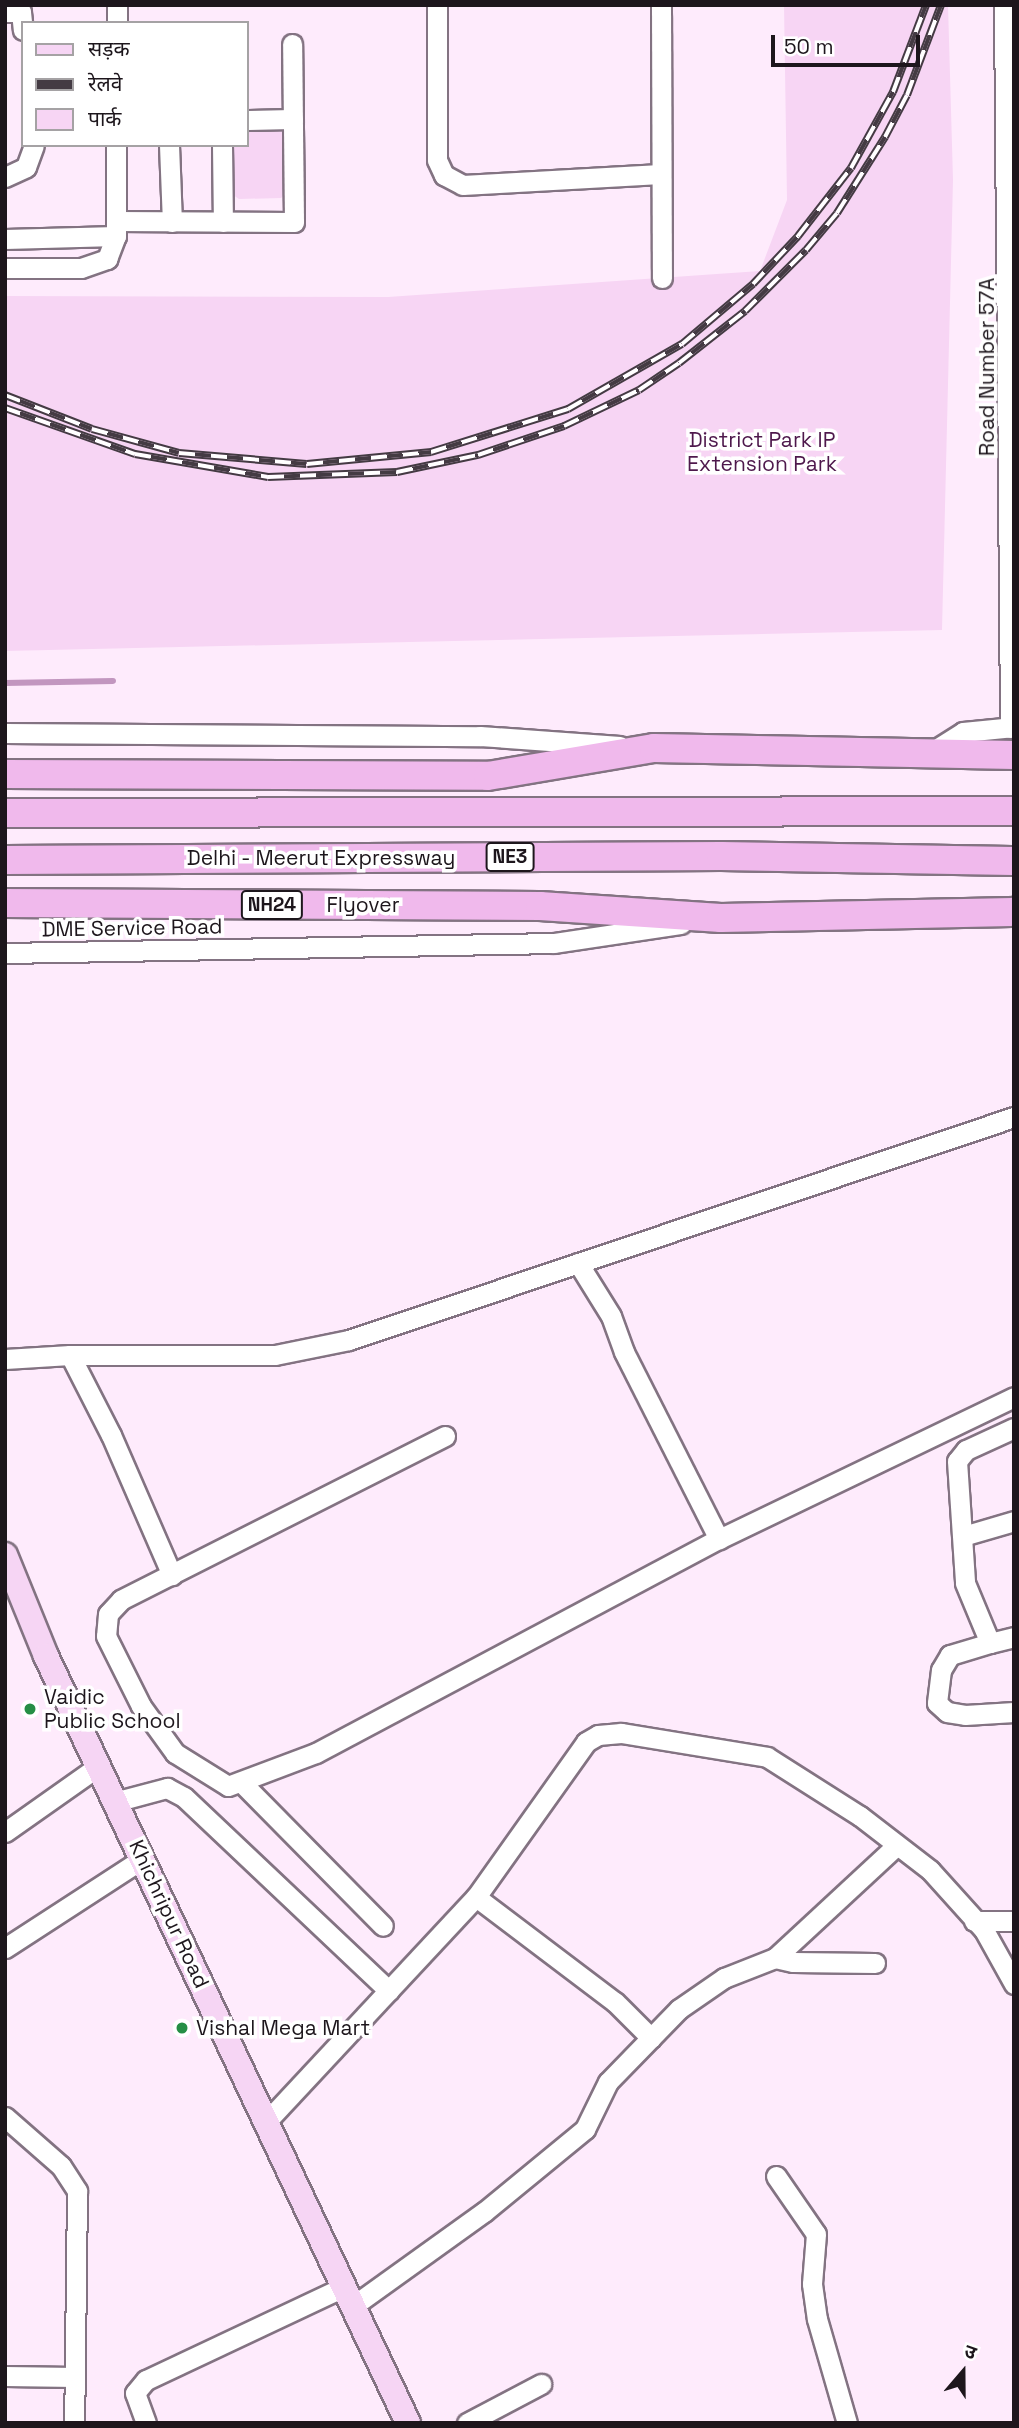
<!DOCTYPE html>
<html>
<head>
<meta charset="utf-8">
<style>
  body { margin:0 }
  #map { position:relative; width:1019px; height:2428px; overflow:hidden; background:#feebfc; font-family:"Space Grotesk","Noto Sans Devanagari",sans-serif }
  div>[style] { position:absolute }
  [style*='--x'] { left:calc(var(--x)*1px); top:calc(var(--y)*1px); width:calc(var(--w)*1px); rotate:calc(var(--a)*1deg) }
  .green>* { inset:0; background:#f7d5f4 }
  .stream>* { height:6px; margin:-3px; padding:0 3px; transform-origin:3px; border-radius:3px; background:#c296bf }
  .roads { filter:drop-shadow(2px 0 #837382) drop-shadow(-2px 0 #837382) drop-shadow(0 2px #837382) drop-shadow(0 -2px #837382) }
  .minor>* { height:19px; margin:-9.5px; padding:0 9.5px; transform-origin:9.5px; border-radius:9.5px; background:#fff }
  .major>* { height:24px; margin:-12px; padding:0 12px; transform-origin:12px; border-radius:12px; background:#f6d5f4 }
  .highway>* { height:28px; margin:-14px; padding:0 14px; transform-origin:14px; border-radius:14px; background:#f0b9ec }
  .rail>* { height:8px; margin-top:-4px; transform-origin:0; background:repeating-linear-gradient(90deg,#fff 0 16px,#443b43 0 32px); box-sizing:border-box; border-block:2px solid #443b43 }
  .dots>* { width:19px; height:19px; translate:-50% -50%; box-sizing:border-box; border:4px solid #fff; border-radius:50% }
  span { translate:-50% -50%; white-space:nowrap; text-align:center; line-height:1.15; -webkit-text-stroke:7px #fff; paint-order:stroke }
  .shield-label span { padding:2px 5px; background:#fff; border:2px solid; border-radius:5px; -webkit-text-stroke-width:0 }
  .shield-label { font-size:19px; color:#1d161c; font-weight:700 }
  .street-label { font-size:21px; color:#1d161c }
  .park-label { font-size:21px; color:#4e184c }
  .poi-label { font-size:21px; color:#1d161c }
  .left { translate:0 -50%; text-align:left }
  .frame { position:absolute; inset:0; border:7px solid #1d161c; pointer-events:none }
  .legend { position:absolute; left:21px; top:21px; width:228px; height:126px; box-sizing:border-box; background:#fff; border:2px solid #a5a2a4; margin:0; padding:9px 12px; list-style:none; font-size:21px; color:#1d161c }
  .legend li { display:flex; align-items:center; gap:14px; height:35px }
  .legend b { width:35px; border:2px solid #a5a2a4 }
  .north { position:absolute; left:928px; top:2337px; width:70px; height:70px; -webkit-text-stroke:5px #fff; paint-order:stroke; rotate:20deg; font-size:19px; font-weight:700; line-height:28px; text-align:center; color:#1d161c }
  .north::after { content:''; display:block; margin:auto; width:24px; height:32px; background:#1d161c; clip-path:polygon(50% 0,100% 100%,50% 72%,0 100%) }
  .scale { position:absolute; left:771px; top:35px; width:149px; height:32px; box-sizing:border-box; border:4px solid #1d161c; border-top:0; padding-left:9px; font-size:21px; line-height:24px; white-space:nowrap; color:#1d161c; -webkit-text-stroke:5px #fff; paint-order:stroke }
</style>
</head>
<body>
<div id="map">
  <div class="green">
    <div style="clip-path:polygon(784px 5px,948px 5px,953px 180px,942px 630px,5px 651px,5px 296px,388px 297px,760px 271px,787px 200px)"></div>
    <div style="clip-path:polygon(279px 128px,286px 136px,286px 194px,281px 198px,239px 199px,233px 195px,231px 145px,247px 145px,247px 129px)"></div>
  </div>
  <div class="stream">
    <div style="--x:5;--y:683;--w:108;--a:-1.1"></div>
  </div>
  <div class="roads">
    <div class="minor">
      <div style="--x:437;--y:5;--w:155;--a:90"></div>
      <div style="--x:437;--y:160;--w:17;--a:65"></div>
      <div style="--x:444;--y:175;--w:21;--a:28"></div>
      <div style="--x:463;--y:185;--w:197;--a:-3.2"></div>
      <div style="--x:661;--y:5;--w:273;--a:89.8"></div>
      <div style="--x:1004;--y:5;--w:723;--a:89.52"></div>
      <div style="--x:5;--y:12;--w:16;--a:0"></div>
      <div style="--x:21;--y:12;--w:18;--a:84"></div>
      <div style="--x:117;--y:23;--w:18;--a:-90"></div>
      <div style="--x:247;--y:120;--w:46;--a:-1.2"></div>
      <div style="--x:169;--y:145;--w:77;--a:87.8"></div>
      <div style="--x:222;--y:145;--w:77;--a:89.3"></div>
      <div style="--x:5;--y:177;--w:23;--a:-25"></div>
      <div style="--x:26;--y:167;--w:23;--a:-70"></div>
      <div style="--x:116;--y:221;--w:178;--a:0.3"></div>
      <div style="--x:294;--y:222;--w:178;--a:-90.6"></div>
      <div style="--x:5;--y:239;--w:111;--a:-1.5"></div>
      <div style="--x:5;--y:268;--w:76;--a:0"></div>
      <div style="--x:81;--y:268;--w:28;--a:-19"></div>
      <div style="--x:107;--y:259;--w:25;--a:-69"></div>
      <div style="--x:116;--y:236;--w:91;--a:-90"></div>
      <div style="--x:5;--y:733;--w:475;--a:0.4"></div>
      <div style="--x:480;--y:736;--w:140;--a:4.1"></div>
      <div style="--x:933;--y:751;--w:36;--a:-32"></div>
      <div style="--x:963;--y:732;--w:51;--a:-5.6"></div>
      <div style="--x:5;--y:953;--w:549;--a:-1.04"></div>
      <div style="--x:554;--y:943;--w:128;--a:-8.5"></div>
      <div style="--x:578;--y:1263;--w:62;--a:58.1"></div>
      <div style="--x:611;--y:1316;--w:38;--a:70"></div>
      <div style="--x:624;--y:1352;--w:210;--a:63.1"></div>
      <div style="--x:70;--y:1355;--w:90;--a:62.9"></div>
      <div style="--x:111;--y:1435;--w:153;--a:66.5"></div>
      <div style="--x:5;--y:1359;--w:65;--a:-3.5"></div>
      <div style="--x:70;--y:1355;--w:205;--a:0"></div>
      <div style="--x:275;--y:1355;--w:76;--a:-11.5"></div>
      <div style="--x:349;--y:1340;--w:701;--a:-18.54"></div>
      <div style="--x:1014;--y:1428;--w:53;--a:155.4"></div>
      <div style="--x:966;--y:1450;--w:14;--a:129"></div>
      <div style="--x:957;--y:1461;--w:122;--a:86.2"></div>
      <div style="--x:965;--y:1583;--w:65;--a:67.4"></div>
      <div style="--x:990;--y:1643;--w:42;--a:163.3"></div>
      <div style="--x:950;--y:1655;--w:17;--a:121"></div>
      <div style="--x:941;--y:1670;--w:33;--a:97"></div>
      <div style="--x:937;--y:1703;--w:13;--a:42"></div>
      <div style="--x:947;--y:1712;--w:18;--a:9"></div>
      <div style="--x:965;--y:1715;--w:49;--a:-3.5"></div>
      <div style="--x:445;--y:1436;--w:363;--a:153.2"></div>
      <div style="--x:121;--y:1600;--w:19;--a:133"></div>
      <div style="--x:108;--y:1614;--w:22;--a:95"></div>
      <div style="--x:106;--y:1636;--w:78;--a:63.4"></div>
      <div style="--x:141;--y:1706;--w:58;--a:54.1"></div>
      <div style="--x:175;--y:1753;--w:62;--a:31.9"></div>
      <div style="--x:228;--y:1786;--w:94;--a:-20.6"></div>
      <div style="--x:316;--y:1753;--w:456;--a:-28"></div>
      <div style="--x:719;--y:1539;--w:327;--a:-25.7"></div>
      <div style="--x:963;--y:1536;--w:53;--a:-16.4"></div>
      <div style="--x:990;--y:1643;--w:25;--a:-14"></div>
      <div style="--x:243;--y:1784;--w:199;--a:45.4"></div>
      <div style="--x:118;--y:1801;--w:51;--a:-14.9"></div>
      <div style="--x:167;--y:1788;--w:19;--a:28"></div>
      <div style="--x:184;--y:1797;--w:282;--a:43.4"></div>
      <div style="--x:5;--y:1832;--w:116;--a:-35.2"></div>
      <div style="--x:476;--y:1897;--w:174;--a:37.1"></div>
      <div style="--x:615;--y:2002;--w:51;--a:45"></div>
      <div style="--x:974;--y:1921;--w:40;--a:0"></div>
      <div style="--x:5;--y:1948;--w:163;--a:-33"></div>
      <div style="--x:775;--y:1958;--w:18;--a:13"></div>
      <div style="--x:793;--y:1962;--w:82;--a:0.7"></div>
      <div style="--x:5;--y:2117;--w:74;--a:41.2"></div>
      <div style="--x:61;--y:2166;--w:30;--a:57"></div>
      <div style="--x:77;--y:2191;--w:232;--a:90.7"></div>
      <div style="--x:266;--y:2122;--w:308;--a:-47"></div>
      <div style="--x:476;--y:1897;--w:190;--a:-54.6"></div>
      <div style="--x:586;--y:1742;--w:14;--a:-30"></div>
      <div style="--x:598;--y:1735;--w:23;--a:-5"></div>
      <div style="--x:621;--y:1733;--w:148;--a:9.3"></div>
      <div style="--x:767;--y:1757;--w:110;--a:32.4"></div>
      <div style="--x:860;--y:1816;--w:88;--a:37.6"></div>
      <div style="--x:930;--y:1870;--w:81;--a:48"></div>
      <div style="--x:984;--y:1930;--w:62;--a:60.9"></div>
      <div style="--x:776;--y:2176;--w:70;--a:55.4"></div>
      <div style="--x:816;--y:2234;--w:50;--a:94.6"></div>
      <div style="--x:812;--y:2284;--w:35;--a:82"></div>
      <div style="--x:817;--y:2319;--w:108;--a:73.9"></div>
      <div style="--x:353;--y:2306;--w:161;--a:-35.7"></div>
      <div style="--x:484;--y:2212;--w:131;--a:-39.4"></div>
      <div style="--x:585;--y:2129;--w:52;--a:-63.9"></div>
      <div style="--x:608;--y:2082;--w:102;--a:-45.8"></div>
      <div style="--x:679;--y:2009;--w:55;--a:-34.6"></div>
      <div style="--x:724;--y:1978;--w:55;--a:-21.4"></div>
      <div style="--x:775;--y:1958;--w:166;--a:-42.8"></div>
      <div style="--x:5;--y:2376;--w:70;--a:0.8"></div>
      <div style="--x:146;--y:2423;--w:32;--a:-110"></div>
      <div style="--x:135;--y:2393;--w:17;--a:-50"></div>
      <div style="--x:146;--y:2380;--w:219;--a:-25.2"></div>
      <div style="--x:467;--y:2423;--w:84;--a:-27.8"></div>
    </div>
    <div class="major">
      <div style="--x:5;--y:1555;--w:109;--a:67.9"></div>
      <div style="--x:46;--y:1656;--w:848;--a:64.73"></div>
    </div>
    <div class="highway">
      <div style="--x:5;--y:774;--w:483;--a:0.2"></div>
      <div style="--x:488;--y:776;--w:168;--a:-9.6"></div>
      <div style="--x:654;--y:748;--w:360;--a:1.1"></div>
      <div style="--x:5;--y:813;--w:1009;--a:-0.11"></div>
      <div style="--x:5;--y:860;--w:716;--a:-0.32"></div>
      <div style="--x:721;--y:856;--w:293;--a:1"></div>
      <div style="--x:5;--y:903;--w:535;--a:0.32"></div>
      <div style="--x:540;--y:906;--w:181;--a:3.8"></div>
      <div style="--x:721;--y:918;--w:293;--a:-1.2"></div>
    </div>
  </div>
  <div class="rail">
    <div style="--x:5;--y:395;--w:93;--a:21.3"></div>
    <div style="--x:92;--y:429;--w:90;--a:15.4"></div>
    <div style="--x:179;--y:453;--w:128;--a:4.9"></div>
    <div style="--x:307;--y:464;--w:125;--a:-5.5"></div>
    <div style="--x:431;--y:452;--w:144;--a:-17.4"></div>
    <div style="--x:568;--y:409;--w:131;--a:-29.7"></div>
    <div style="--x:682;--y:344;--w:93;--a:-40.2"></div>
    <div style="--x:753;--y:284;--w:66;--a:-46.8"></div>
    <div style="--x:798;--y:236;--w:86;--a:-52.1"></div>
    <div style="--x:851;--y:168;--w:87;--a:-61.1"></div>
    <div style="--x:893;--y:92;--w:93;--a:-69.2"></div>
    <div style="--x:5;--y:408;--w:138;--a:19.5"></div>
    <div style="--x:135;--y:454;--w:135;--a:9.8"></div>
    <div style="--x:268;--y:477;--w:129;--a:-2.2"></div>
    <div style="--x:397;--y:472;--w:83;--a:-11.9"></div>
    <div style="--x:478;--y:455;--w:91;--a:-18.6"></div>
    <div style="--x:564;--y:426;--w:83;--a:-25.6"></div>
    <div style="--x:639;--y:390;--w:48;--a:-34"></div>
    <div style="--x:679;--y:363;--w:84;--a:-38.2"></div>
    <div style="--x:745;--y:311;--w:86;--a:-45"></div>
    <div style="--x:806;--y:250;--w:48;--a:-50"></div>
    <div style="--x:837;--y:213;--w:90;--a:-57.7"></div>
    <div style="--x:885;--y:137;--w:47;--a:-62.4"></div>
    <div style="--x:907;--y:95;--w:96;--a:-69.3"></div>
  </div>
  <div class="dots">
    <div style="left:30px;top:1709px;background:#258e45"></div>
    <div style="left:182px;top:2028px;background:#258e45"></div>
  </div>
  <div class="shield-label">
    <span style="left:510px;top:857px">NE3</span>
    <span style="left:272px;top:905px">NH24</span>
  </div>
  <div class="street-label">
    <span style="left:987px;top:367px;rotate:-90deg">Road Number 57A</span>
    <span style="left:321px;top:858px">Delhi - Meerut Expressway</span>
    <span style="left:363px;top:905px">Flyover</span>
    <span style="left:132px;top:928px;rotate:-1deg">DME Service Road</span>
    <span style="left:169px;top:1914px;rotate:65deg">Khichripur Road</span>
  </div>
  <div class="park-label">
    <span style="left:762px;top:452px">District Park IP<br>Extension Park</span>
  </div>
  <div class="poi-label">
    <span class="left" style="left:44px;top:1709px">Vaidic<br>Public School</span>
    <span class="left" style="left:196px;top:2028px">Vishal Mega Mart</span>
  </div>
  <div class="frame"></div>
  <ul class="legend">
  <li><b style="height:9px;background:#f6d5f4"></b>सड़क</li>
  <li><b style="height:9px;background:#443b43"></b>रेलवे</li>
  <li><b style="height:19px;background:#f7d5f4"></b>पार्क</li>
  </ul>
  <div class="north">उ</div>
  <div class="scale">50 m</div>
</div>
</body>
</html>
